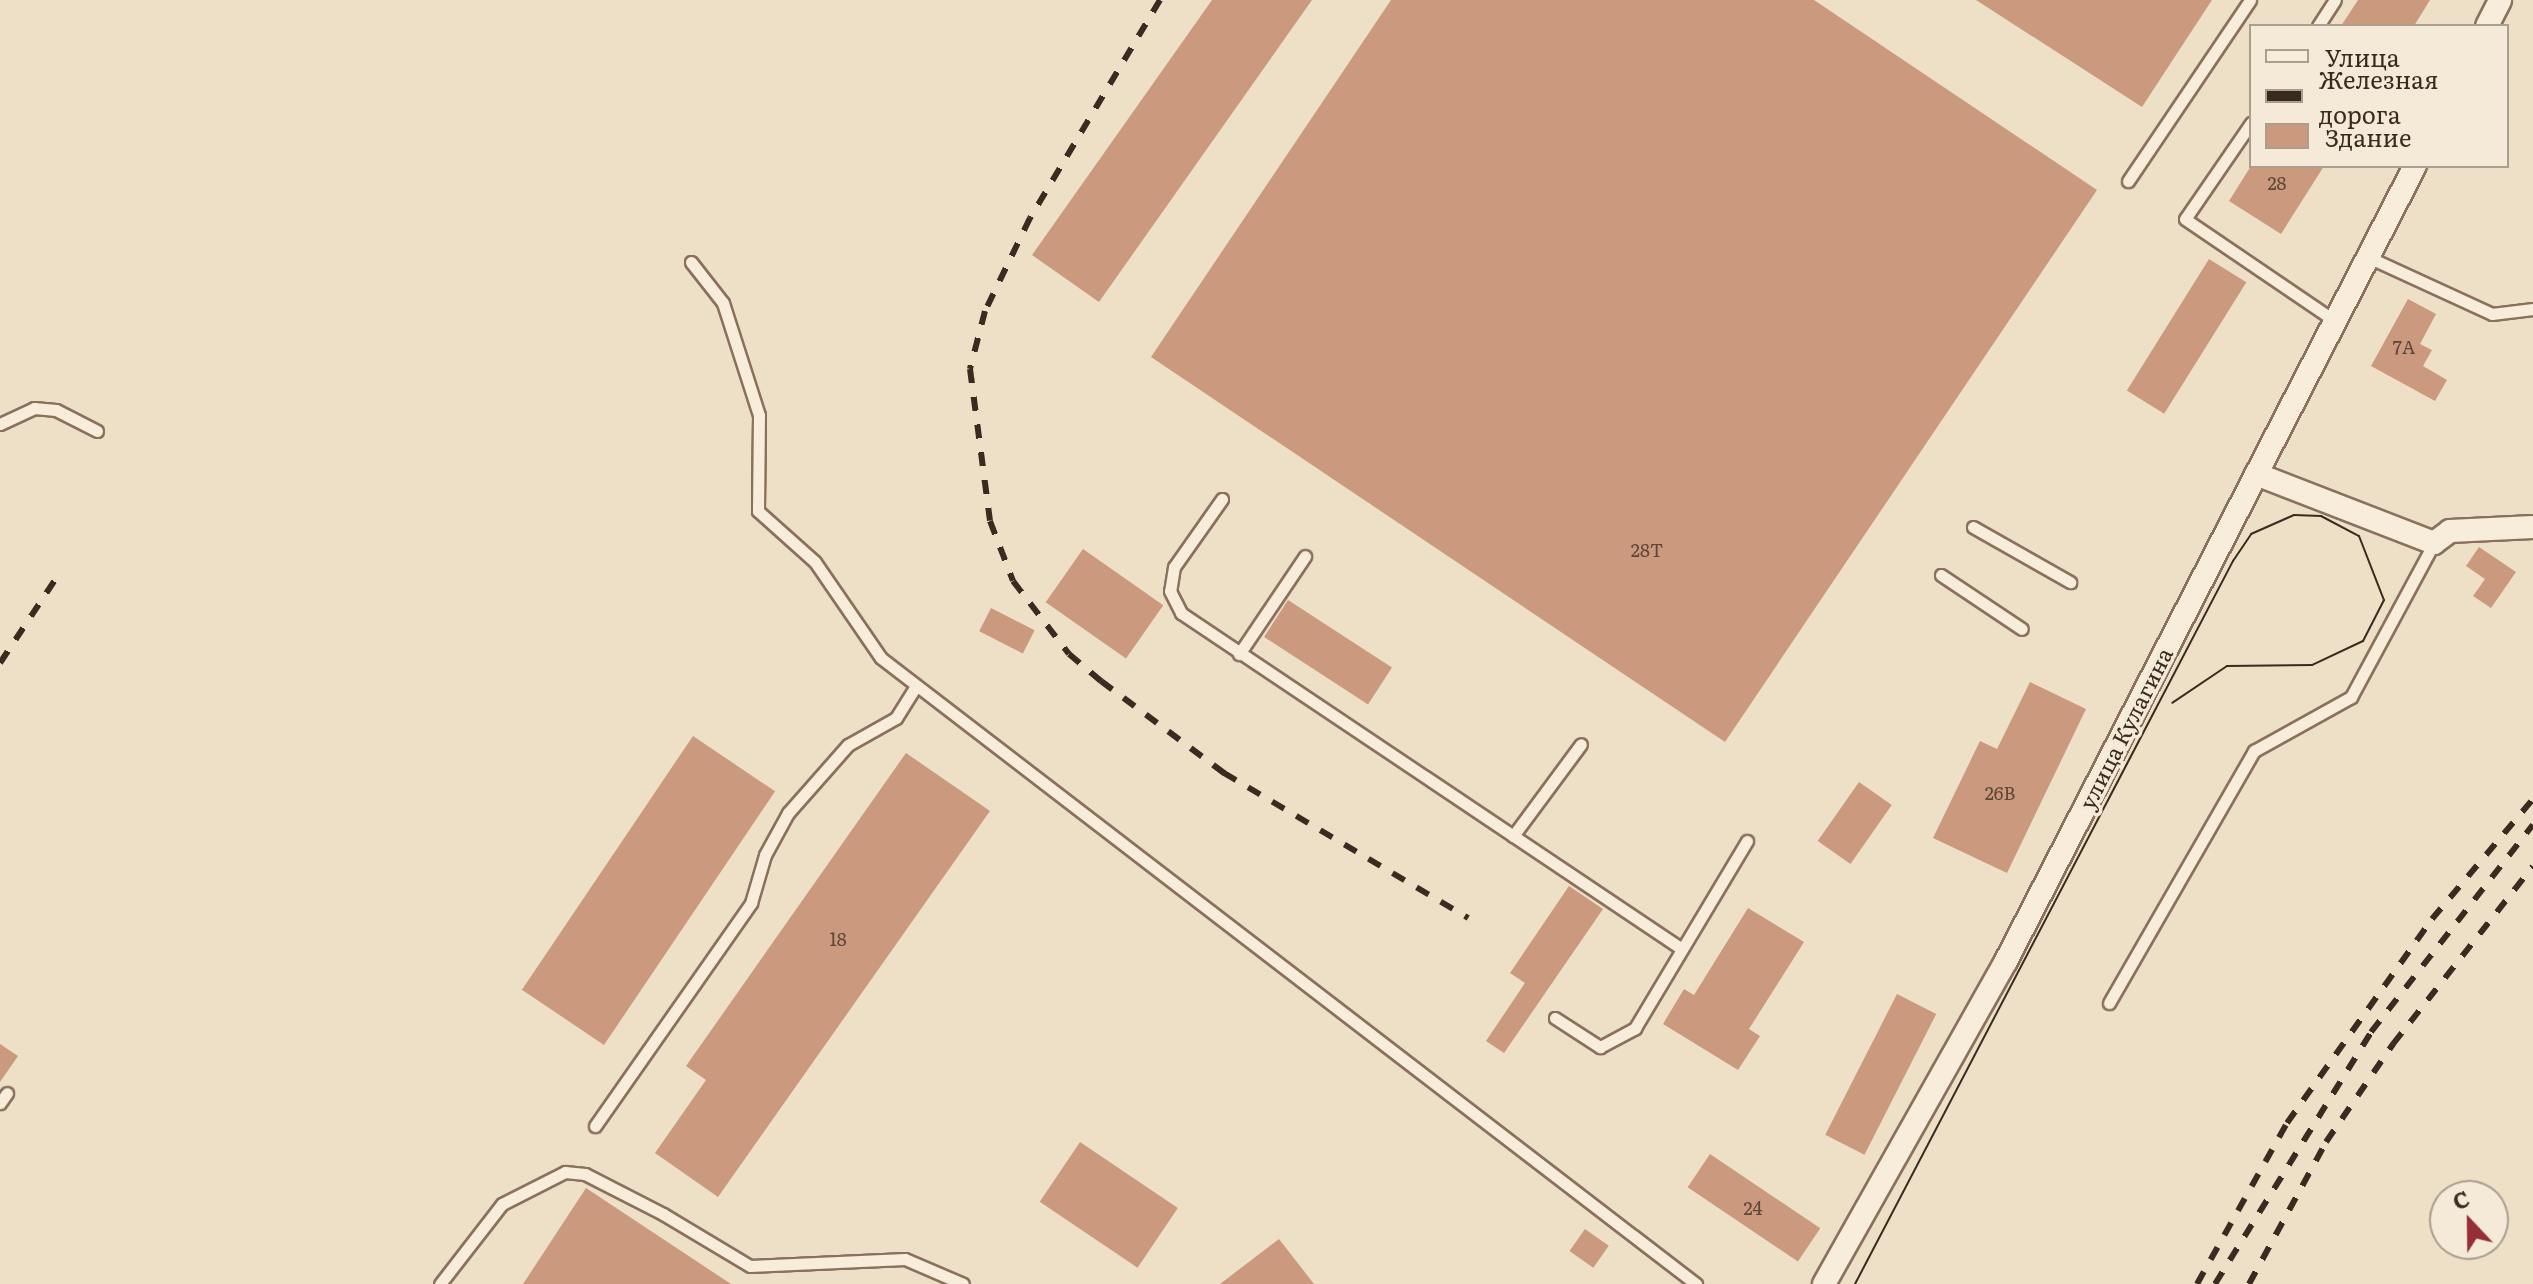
<!DOCTYPE html>
<html>
<head>
<meta charset="utf-8">
<style>
  body { margin:0 }
  #map { position:relative; width:2533px; height:1284px; overflow:hidden; background:#eee0c7; font-family:Literata,serif }
  div>[style] { position:absolute }
  [style*='--x'] { left:calc(var(--x)*1px); top:calc(var(--y)*1px); width:calc(var(--w)*1px); rotate:calc(var(--a)*1deg) }
  .building>* { inset:0; background:#cb997e; transform-origin:0 0 }
  .roads { filter:drop-shadow(2px 0 #89715d) drop-shadow(-2px 0 #89715d) drop-shadow(0 2px #89715d) drop-shadow(0 -2px #89715d) }
  .lane>* { height:11px; margin:-5.5px; padding:0 5.5px; transform-origin:5.5px; border-radius:5.5px; background:#f8eddb }
  .street>* { height:22px; margin:-11px; padding:0 11px; transform-origin:11px; border-radius:11px; background:#f8eddb }
  .tram>* { height:2px; margin:-1px; padding:0 1px; transform-origin:1px; border-radius:1px; background:#3a2b20 }
  .rail>* { height:6px; margin-top:-3px; transform-origin:0; background:repeating-linear-gradient(90deg,#3a2b20 0 14px,transparent 0 28px) }
  span { translate:-50% -50%; white-space:nowrap; text-align:center; line-height:1.15; -webkit-text-stroke:7px #f5ead7; paint-order:stroke }
  .number-label { font-size:18px; color:#5e4638 }
  .number-label span { -webkit-text-stroke-width:0 }
  .street-label { font-size:22px; color:#3a2b20 }
  .legend { position:absolute; left:2249px; top:24px; width:260px; height:144px; box-sizing:border-box; background:#f5ead7; border:2px solid #aa9e8e; margin:0; padding:10px 14px; list-style:none; font-size:24px; color:#3a2b20 }
  .legend li { display:flex; align-items:center; gap:16px; height:40px }
  .legend b { width:40px; border:2px solid #aa9e8e }
  .north { position:absolute; left:2429px; top:1180px; width:80px; height:80px; box-sizing:border-box; background:#f5ead7; border:2px solid #aa9e8e; border-radius:50%; rotate:338deg; font-size:22px; font-weight:700; line-height:32px; text-align:center; color:#3a2b20 }
  .north::after { content:''; display:block; margin:auto; width:28px; height:36px; background:#972e36; clip-path:polygon(50% 0,100% 100%,50% 72%,0 100%) }
</style>
</head>
<body>
<div id="map">
  <div class="building">
    <div style="clip-path:polygon(1212px 0,1312px 0,1099px 302px,1032px 255px)"></div>
    <div style="clip-path:polygon(1391px 0,1814px 0,2097px 190px,1725px 742px,1151px 357px)"></div>
    <div style="clip-path:polygon(1976px 0,2212px 0,2142px 107px)"></div>
    <div style="clip-path:polygon(2358px 0,2430px 0,2414px 26px,2341px 26px)"></div>
    <div style="clip-path:polygon(2251px 166px,2324px 166px,2281px 234px,2229px 201px)"></div>
    <div style="left:2209px;top:259px;width:44px;height:155px;rotate:32deg"></div>
    <div style="clip-path:polygon(2408px 299px,2436px 314px,2420px 344px,2432px 350px,2423px 366px,2447px 380px,2435px 401px,2371px 366px)"></div>
    <div style="clip-path:polygon(2479px 547px,2516px 572px,2491px 608px,2473px 596px,2485px 579px,2466px 566px)"></div>
    <div style="left:1083px;top:549px;width:98px;height:65px;rotate:35deg"></div>
    <div style="left:1288px;top:600px;width:124px;height:44px;rotate:33deg"></div>
    <div style="left:991px;top:608px;width:49px;height:26px;rotate:27deg"></div>
    <div style="clip-path:polygon(2030px 682px,2086px 709px,2007px 873px,1933px 838px,1980px 741px,1997px 749px)"></div>
    <div style="left:693px;top:736px;width:99px;height:306px;rotate:34deg"></div>
    <div style="clip-path:polygon(906px 753px,990px 811px,718px 1197px,655px 1153px,706px 1080px,686px 1066px)"></div>
    <div style="left:1859px;top:782px;width:40px;height:72px;rotate:35deg"></div>
    <div style="clip-path:polygon(1569px 886px,1603px 909px,1504px 1053px,1486px 1041px,1525px 983px,1510px 973px)"></div>
    <div style="clip-path:polygon(1748px 908px,1804px 942px,1749px 1029px,1760px 1036px,1738px 1070px,1663px 1024px,1684px 989px,1694px 995px)"></div>
    <div style="left:1897px;top:994px;width:44px;height:158px;rotate:27deg"></div>
    <div style="clip-path:polygon(0 1044px,18px 1056px,0 1082px)"></div>
    <div style="left:1080px;top:1142px;width:118px;height:72px;rotate:34deg"></div>
    <div style="left:1710px;top:1154px;width:133px;height:40px;rotate:34deg"></div>
    <div style="clip-path:polygon(586px 1188px,731px 1284px,523px 1284px)"></div>
    <div style="left:1585px;top:1229px;width:29px;height:27px;rotate:35deg"></div>
    <div style="clip-path:polygon(1279px 1239px,1314px 1284px,1220px 1284px)"></div>
  </div>
  <div class="roads">
    <div class="lane">
      <div style="--x:2318;--y:26;--w:31;--a:-57"></div>
      <div style="--x:2251;--y:123;--w:116;--a:124.5"></div>
      <div style="--x:2185;--y:219;--w:181;--a:34.2"></div>
      <div style="--x:2128;--y:181;--w:218;--a:-56"></div>
      <div style="--x:2368;--y:257;--w:136;--a:24.7"></div>
      <div style="--x:2492;--y:314;--w:41;--a:-7"></div>
      <div style="--x:691;--y:262;--w:52;--a:52"></div>
      <div style="--x:723;--y:303;--w:118;--a:72.2"></div>
      <div style="--x:759;--y:415;--w:96;--a:90.6"></div>
      <div style="--x:758;--y:511;--w:76;--a:41.8"></div>
      <div style="--x:815;--y:562;--w:116;--a:55.5"></div>
      <div style="--x:881;--y:658;--w:1028;--a:37.53"></div>
      <div style="--x:0;--y:424;--w:38;--a:-25"></div>
      <div style="--x:34;--y:408;--w:22;--a:5"></div>
      <div style="--x:56;--y:410;--w:46;--a:27.1"></div>
      <div style="--x:1222;--y:499;--w:83;--a:125.2"></div>
      <div style="--x:1174;--y:567;--w:24;--a:99"></div>
      <div style="--x:1170;--y:591;--w:25;--a:63"></div>
      <div style="--x:1181;--y:613;--w:603;--a:33.85"></div>
      <div style="--x:1973;--y:527;--w:112;--a:29.6"></div>
      <div style="--x:1941;--y:575;--w:97;--a:33.7"></div>
      <div style="--x:1239;--y:654;--w:118;--a:-56"></div>
      <div style="--x:1513;--y:836;--w:114;--a:-53.5"></div>
      <div style="--x:2109;--y:1003;--w:291;--a:-60.1"></div>
      <div style="--x:2254;--y:751;--w:111;--a:-29.1"></div>
      <div style="--x:2351;--y:697;--w:175;--a:-61.7"></div>
      <div style="--x:1555;--y:1018;--w:54;--a:32.8"></div>
      <div style="--x:1600;--y:1047;--w:40;--a:-28"></div>
      <div style="--x:1635;--y:1028;--w:218;--a:-59.1"></div>
      <div style="--x:0;--y:1103;--w:12;--a:-55"></div>
      <div style="--x:595;--y:1126;--w:272;--a:-55"></div>
      <div style="--x:751;--y:903;--w:50;--a:-73.7"></div>
      <div style="--x:765;--y:855;--w:48;--a:-61.3"></div>
      <div style="--x:788;--y:813;--w:91;--a:-48.6"></div>
      <div style="--x:848;--y:745;--w:55;--a:-29.4"></div>
      <div style="--x:896;--y:718;--w:38;--a:-58"></div>
      <div style="--x:440;--y:1284;--w:101;--a:-52.2"></div>
      <div style="--x:502;--y:1204;--w:71;--a:-26.9"></div>
      <div style="--x:565;--y:1172;--w:20;--a:6"></div>
      <div style="--x:585;--y:1174;--w:88;--a:27.1"></div>
      <div style="--x:663;--y:1214;--w:101;--a:30.9"></div>
      <div style="--x:750;--y:1266;--w:155;--a:-2.6"></div>
      <div style="--x:905;--y:1259;--w:63;--a:23.3"></div>
    </div>
    <div class="street">
      <div style="--x:2487;--y:26;--w:29;--a:-63"></div>
      <div style="--x:2256;--y:474;--w:191;--a:21.2"></div>
      <div style="--x:2434;--y:543;--w:20;--a:-37"></div>
      <div style="--x:2450;--y:531;--w:83;--a:-2.8"></div>
      <div style="--x:1824;--y:1284;--w:371;--a:-60.6"></div>
      <div style="--x:2006;--y:961;--w:894;--a:-62.78"></div>
    </div>
  </div>
  <div class="tram">
    <div style="--x:1855;--y:1284;--w:816;--a:-62.4"></div>
    <div style="--x:2233;--y:561;--w:32;--a:-56"></div>
    <div style="--x:2251;--y:534;--w:47;--a:-23.8"></div>
    <div style="--x:2294;--y:515;--w:27;--a:2"></div>
    <div style="--x:2321;--y:516;--w:43;--a:27.8"></div>
    <div style="--x:2359;--y:536;--w:69;--a:68.7"></div>
    <div style="--x:2384;--y:600;--w:46;--a:117.1"></div>
    <div style="--x:2363;--y:641;--w:56;--a:154.8"></div>
    <div style="--x:2312;--y:665;--w:85;--a:179.3"></div>
    <div style="--x:2227;--y:666;--w:66;--a:146.1"></div>
  </div>
  <div class="rail">
    <div style="--x:1160;--y:0;--w:254;--a:120.8"></div>
    <div style="--x:1030;--y:218;--w:103;--a:115.8"></div>
    <div style="--x:985;--y:311;--w:60;--a:104.5"></div>
    <div style="--x:970;--y:369;--w:153;--a:82.5"></div>
    <div style="--x:990;--y:521;--w:64;--a:69"></div>
    <div style="--x:1013;--y:581;--w:92;--a:52.5"></div>
    <div style="--x:1069;--y:654;--w:42;--a:40.2"></div>
    <div style="--x:1101;--y:681;--w:154;--a:36.8"></div>
    <div style="--x:1224;--y:773;--w:284;--a:30.7"></div>
    <div style="--x:0;--y:663;--w:100;--a:-56.5"></div>
    <div style="--x:2197;--y:1284;--w:184;--a:-60.8"></div>
    <div style="--x:2287;--y:1123;--w:250;--a:-54.6"></div>
    <div style="--x:2432;--y:919;--w:157;--a:-49.9"></div>
    <div style="--x:2215;--y:1284;--w:296;--a:-58.2"></div>
    <div style="--x:2371;--y:1032;--w:263;--a:-52"></div>
    <div style="--x:2249;--y:1284;--w:162;--a:-61.5"></div>
    <div style="--x:2326;--y:1142;--w:119;--a:-55.6"></div>
    <div style="--x:2393;--y:1044;--w:226;--a:-51.8"></div>
  </div>
  <div class="number-label">
    <span style="left:2277px;top:183px">28</span>
    <span style="left:2404px;top:347px">7А</span>
    <span style="left:1647px;top:550px">28Т</span>
    <span style="left:2000px;top:793px">26В</span>
    <span style="left:838px;top:939px">18</span>
    <span style="left:1753px;top:1208px">24</span>
  </div>
  <div class="street-label">
    <span style="left:2125px;top:728px;rotate:-63deg">улица Кулагина</span>
  </div>
  <ul class="legend">
  <li><b style="height:10px;background:#f8eddb"></b>Улица</li>
  <li><b style="height:10px;background:#3a2b20"></b>Железная дорога</li>
  <li><b style="height:22px;background:#cb997e"></b>Здание</li>
  </ul>
  <div class="north">С</div>
</div>
</body>
</html>
